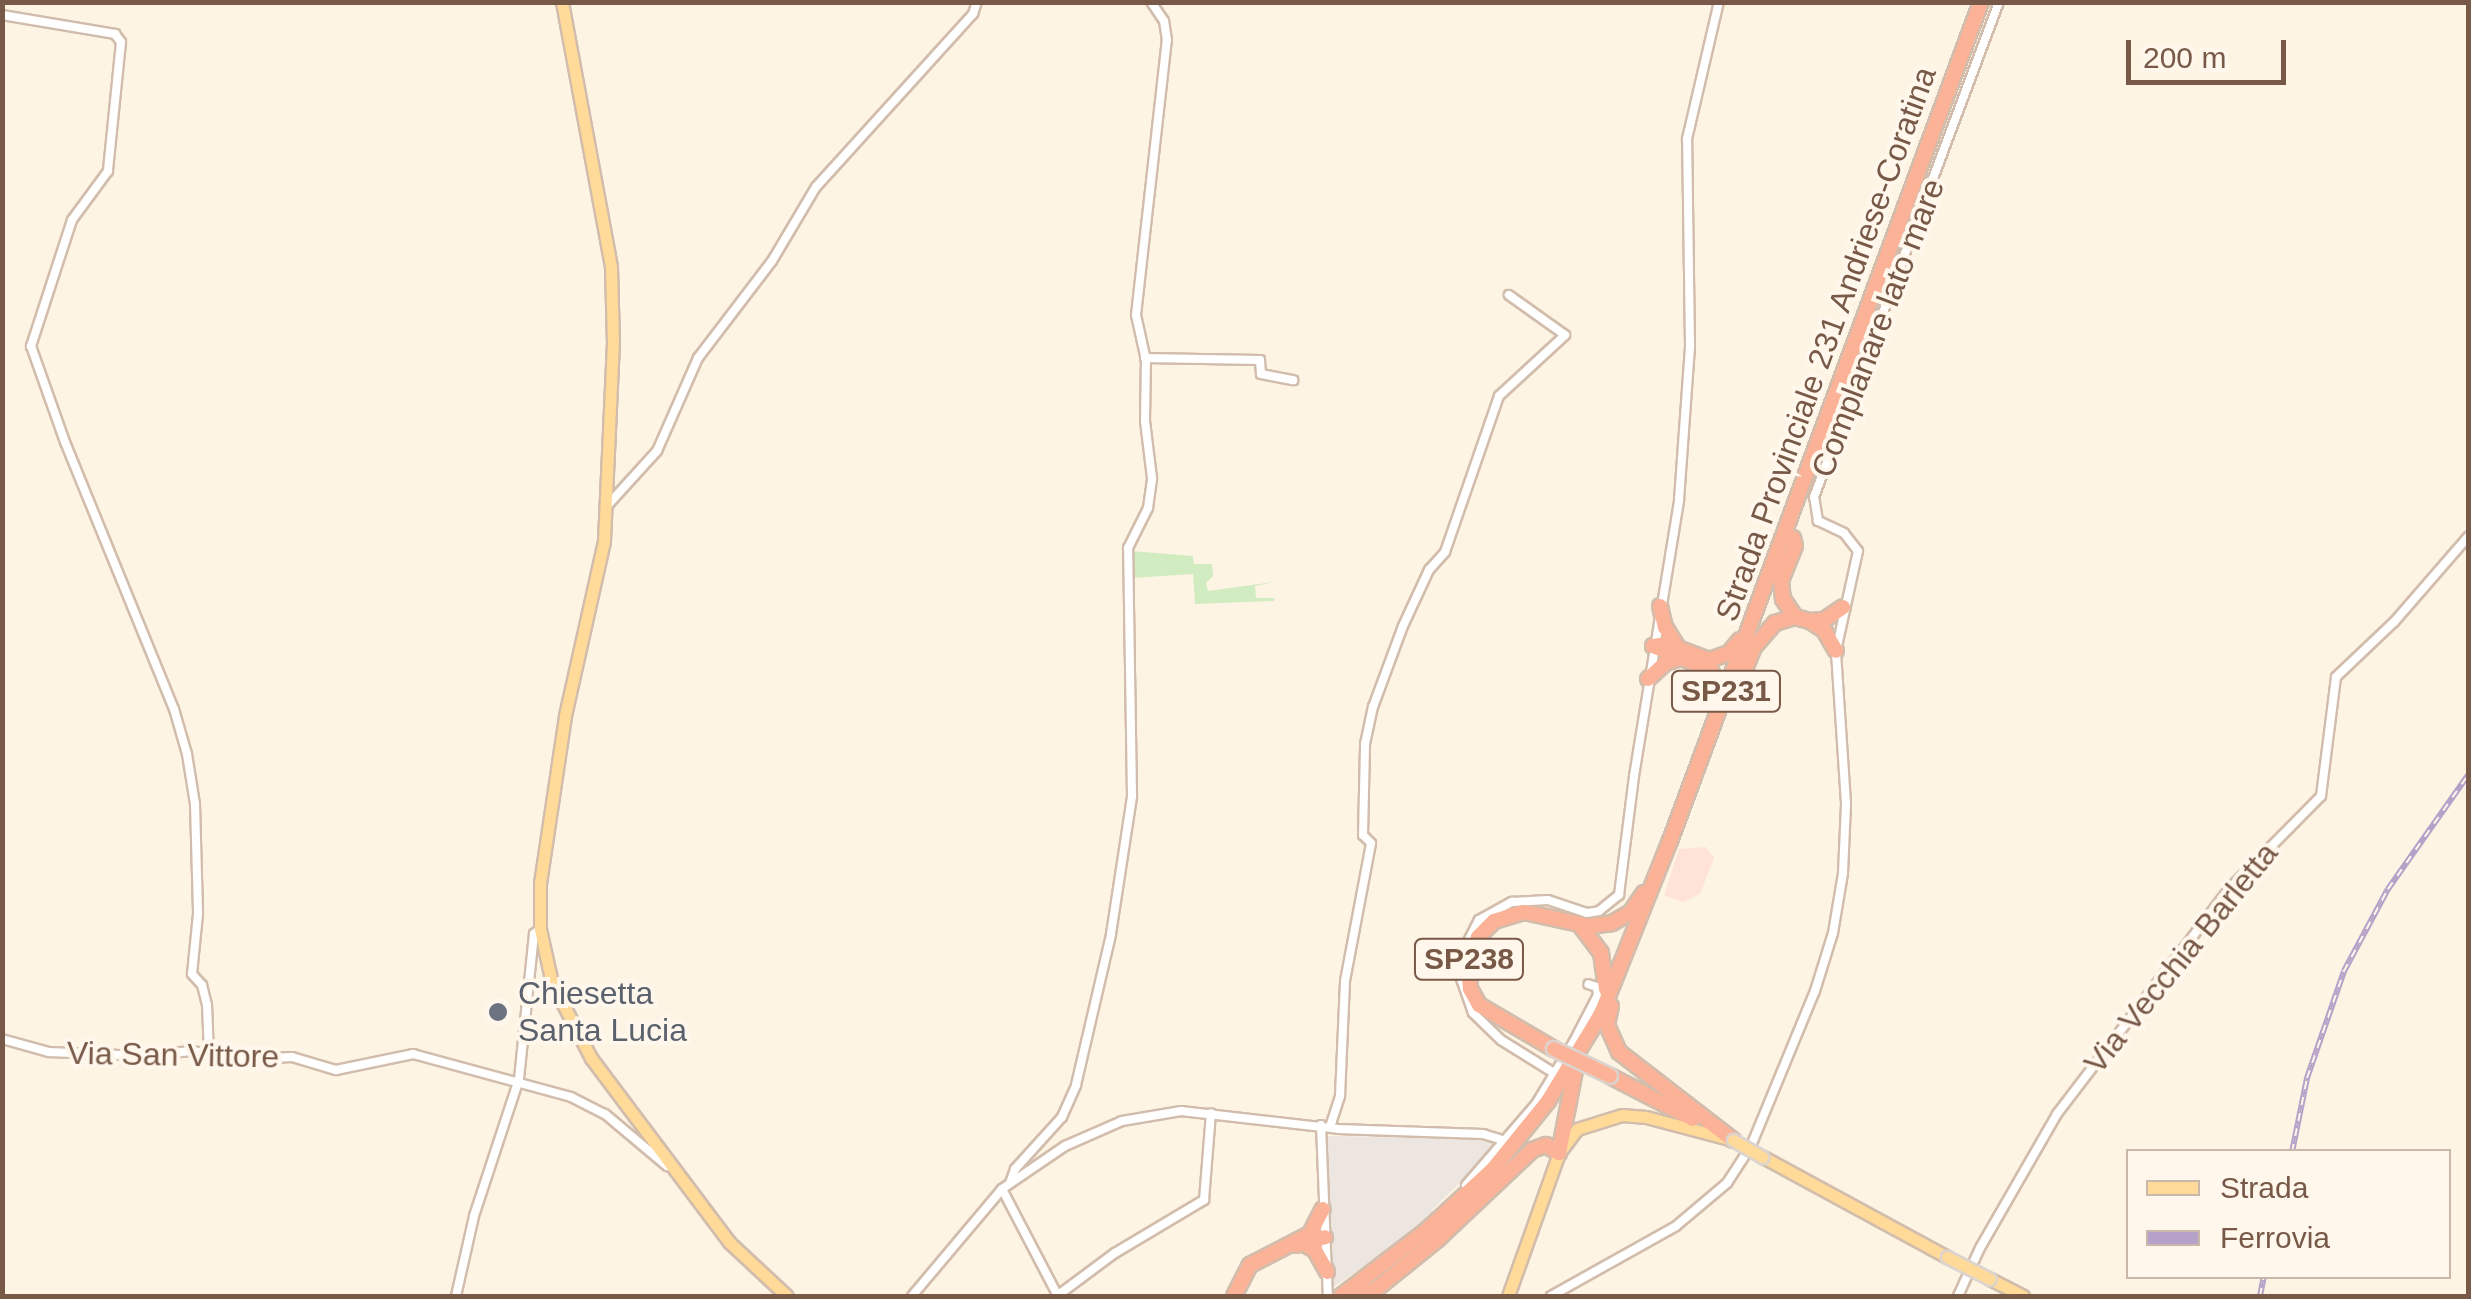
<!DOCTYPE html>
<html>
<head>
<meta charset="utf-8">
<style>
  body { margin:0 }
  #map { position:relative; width:2471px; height:1299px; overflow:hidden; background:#fef4e4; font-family:Arial,sans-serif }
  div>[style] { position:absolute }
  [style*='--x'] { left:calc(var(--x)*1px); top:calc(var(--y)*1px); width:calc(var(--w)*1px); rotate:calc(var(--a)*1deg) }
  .commercial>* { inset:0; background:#ffe3d7 }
  .industrial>* { inset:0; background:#ede5df }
  .green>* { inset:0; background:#d2ecc1 }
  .roads { filter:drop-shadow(2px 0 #d2bdac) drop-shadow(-2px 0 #d2bdac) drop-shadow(0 2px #d2bdac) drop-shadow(0 -2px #d2bdac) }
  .minor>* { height:8px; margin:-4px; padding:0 4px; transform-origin:4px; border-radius:4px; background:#fff }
  .major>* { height:11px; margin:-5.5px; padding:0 5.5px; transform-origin:5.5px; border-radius:5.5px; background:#ffda99 }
  .highway>* { height:14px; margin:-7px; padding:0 7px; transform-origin:7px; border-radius:7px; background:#fcb297 }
  .rail>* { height:6px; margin-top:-3px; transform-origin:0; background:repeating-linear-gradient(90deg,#fff7eb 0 8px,#b6a1c8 0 16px); box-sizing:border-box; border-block:2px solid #b6a1c8 }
  .bridges { filter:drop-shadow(2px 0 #dcd4cf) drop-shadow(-2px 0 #dcd4cf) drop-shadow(0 2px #dcd4cf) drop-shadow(0 -2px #dcd4cf) }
  .major-bridge>* { height:11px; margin:-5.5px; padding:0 5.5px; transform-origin:5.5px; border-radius:5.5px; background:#ffda99 }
  .highway-bridge>* { height:14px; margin:-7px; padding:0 7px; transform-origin:7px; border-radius:7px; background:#fcb297 }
  .dots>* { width:28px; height:28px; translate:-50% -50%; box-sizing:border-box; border:5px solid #fff7eb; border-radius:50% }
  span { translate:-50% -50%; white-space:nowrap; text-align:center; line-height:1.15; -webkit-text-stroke:8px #fff7eb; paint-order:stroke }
  .shield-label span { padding:2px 8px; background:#fff7eb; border:2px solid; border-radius:8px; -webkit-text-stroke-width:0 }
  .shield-label { font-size:30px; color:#785948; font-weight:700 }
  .street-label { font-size:32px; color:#785948 }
  .worship-label { font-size:32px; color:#5b616d }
  .left { translate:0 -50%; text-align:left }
  .frame { position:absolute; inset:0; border:5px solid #785948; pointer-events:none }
  .legend { position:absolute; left:2126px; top:1149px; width:325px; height:130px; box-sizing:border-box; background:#fff7eb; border:2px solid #c9b8aa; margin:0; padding:12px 18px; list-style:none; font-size:30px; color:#785948 }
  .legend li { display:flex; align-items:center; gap:20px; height:50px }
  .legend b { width:50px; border:2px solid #c9b8aa }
  .scale { position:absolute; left:2126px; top:40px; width:160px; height:45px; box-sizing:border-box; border:5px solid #785948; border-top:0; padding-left:12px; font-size:30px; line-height:35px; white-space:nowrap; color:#785948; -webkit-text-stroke:8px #fff7eb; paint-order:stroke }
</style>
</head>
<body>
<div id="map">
  <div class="commercial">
    <div style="clip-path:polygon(1706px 847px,1714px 858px,1700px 894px,1683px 902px,1664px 895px,1679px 849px)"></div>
  </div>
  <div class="industrial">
    <div style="clip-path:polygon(1327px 1136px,1489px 1138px,1494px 1141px,1493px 1151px,1432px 1210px,1435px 1217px,1362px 1273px,1360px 1269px,1332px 1288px,1323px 1141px)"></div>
  </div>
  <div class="green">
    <div style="clip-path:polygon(1131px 551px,1193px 556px,1194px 564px,1212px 564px,1213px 576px,1206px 583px,1208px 591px,1274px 582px,1255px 586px,1256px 598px,1274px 598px,1274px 601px,1195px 604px,1193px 574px,1132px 578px)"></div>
  </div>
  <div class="roads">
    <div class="minor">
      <div style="--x:2;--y:15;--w:115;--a:9.5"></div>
      <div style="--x:115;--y:34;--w:10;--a:53"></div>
      <div style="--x:121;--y:42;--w:130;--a:95.8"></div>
      <div style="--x:108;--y:171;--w:61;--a:126.3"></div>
      <div style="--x:72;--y:220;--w:133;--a:108"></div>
      <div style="--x:31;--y:346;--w:102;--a:70.5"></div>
      <div style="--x:65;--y:442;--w:288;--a:67.8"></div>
      <div style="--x:174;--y:709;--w:47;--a:73.9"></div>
      <div style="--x:187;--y:754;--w:51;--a:80.9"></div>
      <div style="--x:195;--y:804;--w:110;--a:88.4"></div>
      <div style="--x:198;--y:914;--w:60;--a:95.7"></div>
      <div style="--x:192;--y:974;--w:15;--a:48"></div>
      <div style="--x:202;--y:985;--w:21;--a:76"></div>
      <div style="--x:207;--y:1005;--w:49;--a:87.7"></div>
      <div style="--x:1145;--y:358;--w:115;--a:1"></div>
      <div style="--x:1260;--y:360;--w:14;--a:86"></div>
      <div style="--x:1261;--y:374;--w:33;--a:11"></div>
      <div style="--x:606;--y:507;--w:76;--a:-47.7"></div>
      <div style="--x:657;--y:451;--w:102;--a:-66.2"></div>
      <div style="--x:698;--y:358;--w:122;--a:-52.7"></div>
      <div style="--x:772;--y:261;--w:86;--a:-59.3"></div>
      <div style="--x:816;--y:187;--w:234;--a:-47.8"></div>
      <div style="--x:973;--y:14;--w:13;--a:-72"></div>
      <div style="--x:2;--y:1039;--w:49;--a:15.5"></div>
      <div style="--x:49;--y:1052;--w:95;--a:2.4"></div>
      <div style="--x:144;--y:1056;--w:47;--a:-6.1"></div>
      <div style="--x:191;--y:1051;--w:63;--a:7.4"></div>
      <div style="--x:253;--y:1059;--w:39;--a:-3"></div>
      <div style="--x:292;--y:1057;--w:46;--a:16.5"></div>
      <div style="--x:336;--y:1070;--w:79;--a:-11.7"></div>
      <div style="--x:413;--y:1054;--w:164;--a:15.2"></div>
      <div style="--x:571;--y:1097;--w:38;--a:27"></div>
      <div style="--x:605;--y:1114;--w:81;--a:40"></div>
      <div style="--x:1554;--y:1073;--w:62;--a:-148.1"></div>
      <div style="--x:1501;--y:1040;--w:39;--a:-136"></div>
      <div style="--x:1473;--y:1013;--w:42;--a:-109.3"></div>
      <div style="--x:1459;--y:973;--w:18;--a:-84"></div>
      <div style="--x:1461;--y:955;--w:39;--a:-63"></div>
      <div style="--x:1479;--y:920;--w:38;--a:-29"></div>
      <div style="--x:1512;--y:902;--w:36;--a:-3"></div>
      <div style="--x:1548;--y:900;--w:41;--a:18.4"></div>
      <div style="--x:1587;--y:913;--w:12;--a:-9"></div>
      <div style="--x:1599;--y:911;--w:26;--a:-39"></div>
      <div style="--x:1619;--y:895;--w:120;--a:-82.8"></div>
      <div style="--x:1634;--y:776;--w:280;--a:-80.7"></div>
      <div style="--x:1679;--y:500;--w:154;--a:-85.9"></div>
      <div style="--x:1690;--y:346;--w:207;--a:-90.8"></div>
      <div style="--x:1687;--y:139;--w:141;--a:-76.9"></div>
      <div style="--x:1321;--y:1125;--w:171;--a:87.7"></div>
      <div style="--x:1330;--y:1127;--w:33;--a:-72"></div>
      <div style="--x:1340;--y:1096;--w:115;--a:-87.5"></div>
      <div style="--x:1345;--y:981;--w:140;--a:-79.3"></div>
      <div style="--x:1371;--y:843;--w:11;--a:-135"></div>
      <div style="--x:1363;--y:835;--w:91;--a:-88.7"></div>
      <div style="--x:1365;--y:744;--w:38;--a:-78"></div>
      <div style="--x:1373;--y:707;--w:86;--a:-69.7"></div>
      <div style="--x:1403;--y:626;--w:62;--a:-65.1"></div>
      <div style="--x:1429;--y:570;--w:24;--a:-48"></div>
      <div style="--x:1445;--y:552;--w:165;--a:-70.9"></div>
      <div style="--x:1499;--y:396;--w:90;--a:-42.7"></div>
      <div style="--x:1565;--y:335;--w:69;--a:-144.5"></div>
      <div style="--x:1010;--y:1183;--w:15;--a:-70"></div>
      <div style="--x:1015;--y:1169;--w:70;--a:-47.9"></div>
      <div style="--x:1062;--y:1117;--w:35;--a:-66"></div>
      <div style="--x:1076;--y:1085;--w:155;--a:-76.9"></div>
      <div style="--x:1111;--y:934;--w:140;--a:-81.3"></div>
      <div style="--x:1132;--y:796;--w:248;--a:-90.9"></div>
      <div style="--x:1128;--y:548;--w:45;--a:-63.4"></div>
      <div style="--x:1148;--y:508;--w:30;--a:-82"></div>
      <div style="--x:1152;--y:478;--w:57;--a:-97"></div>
      <div style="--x:1145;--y:421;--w:61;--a:-89.1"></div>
      <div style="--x:1146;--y:360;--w:46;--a:-102.5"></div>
      <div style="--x:1136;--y:315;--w:277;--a:-83.6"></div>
      <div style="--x:1167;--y:40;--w:19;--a:-99"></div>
      <div style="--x:1164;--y:21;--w:23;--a:-124"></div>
      <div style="--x:1466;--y:1185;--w:107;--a:-49.2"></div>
      <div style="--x:1536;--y:1104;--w:71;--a:-58.8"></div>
      <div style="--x:1573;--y:1043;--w:54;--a:-62.5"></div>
      <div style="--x:1598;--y:995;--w:8;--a:-97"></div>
      <div style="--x:1597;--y:987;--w:9;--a:-162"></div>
      <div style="--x:1002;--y:1189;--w:121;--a:62.4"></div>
      <div style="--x:456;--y:1296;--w:82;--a:-77.3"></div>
      <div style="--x:474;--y:1216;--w:144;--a:-71.8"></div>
      <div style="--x:519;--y:1079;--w:146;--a:-84.1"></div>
      <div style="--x:534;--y:934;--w:8;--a:-40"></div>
      <div style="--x:912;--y:1296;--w:140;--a:-49.9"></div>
      <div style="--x:1002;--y:1189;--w:76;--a:-34.3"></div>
      <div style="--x:1065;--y:1146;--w:62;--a:-23.7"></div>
      <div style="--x:1122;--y:1121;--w:60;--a:-9.6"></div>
      <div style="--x:1181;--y:1111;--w:158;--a:6.5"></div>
      <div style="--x:1338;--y:1129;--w:145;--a:2"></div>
      <div style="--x:1483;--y:1134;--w:24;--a:17"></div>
      <div style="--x:1057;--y:1296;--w:72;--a:-36.6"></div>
      <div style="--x:1115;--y:1253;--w:104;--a:-30.8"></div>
      <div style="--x:1204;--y:1200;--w:87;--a:-85.4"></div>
      <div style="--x:1551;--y:1296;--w:143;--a:-29.2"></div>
      <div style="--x:1676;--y:1226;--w:67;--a:-40.1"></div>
      <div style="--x:1727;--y:1183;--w:44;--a:-57"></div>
      <div style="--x:1751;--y:1146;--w:168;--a:-67.6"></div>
      <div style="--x:1815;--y:991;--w:61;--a:-72.8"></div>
      <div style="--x:1833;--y:933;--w:61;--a:-80.5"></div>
      <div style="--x:1843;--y:873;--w:70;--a:-87.5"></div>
      <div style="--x:1846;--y:803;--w:152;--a:-93.8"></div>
      <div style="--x:1836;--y:651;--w:102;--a:-77.6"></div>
      <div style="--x:1858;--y:551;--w:23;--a:-128"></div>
      <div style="--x:1844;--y:533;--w:29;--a:-155"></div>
      <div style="--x:1818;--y:521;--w:24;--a:-99"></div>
      <div style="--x:1814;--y:497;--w:528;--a:-69.51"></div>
      <div style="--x:1958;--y:1296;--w:53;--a:-65.4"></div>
      <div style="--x:1980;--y:1248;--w:155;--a:-60.1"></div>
      <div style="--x:2057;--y:1114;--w:285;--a:-52.6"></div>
      <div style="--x:2230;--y:888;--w:129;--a:-45.3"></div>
      <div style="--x:2321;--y:796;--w:120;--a:-82.8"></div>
      <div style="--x:2336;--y:677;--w:80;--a:-43.5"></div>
      <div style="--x:2394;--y:622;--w:113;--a:-49"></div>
    </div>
    <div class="major">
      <div style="--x:562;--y:2;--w:269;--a:79.5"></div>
      <div style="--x:611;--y:267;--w:75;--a:88.5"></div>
      <div style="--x:613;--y:342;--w:199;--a:92.6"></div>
      <div style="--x:604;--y:541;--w:179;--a:102.6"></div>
      <div style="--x:565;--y:716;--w:169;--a:98.5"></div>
      <div style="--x:540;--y:883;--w:46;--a:90"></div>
      <div style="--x:540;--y:929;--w:55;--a:77.5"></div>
      <div style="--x:552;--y:983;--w:85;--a:62.5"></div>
      <div style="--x:591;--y:1058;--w:230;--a:53.1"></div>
      <div style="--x:729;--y:1242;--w:79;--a:43"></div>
      <div style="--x:1763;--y:1157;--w:209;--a:28.5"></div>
      <div style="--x:1990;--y:1279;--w:37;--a:27"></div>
      <div style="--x:1508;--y:1296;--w:152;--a:-70.4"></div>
      <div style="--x:1559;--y:1153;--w:30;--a:-53"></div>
      <div style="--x:1577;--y:1129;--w:47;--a:-17.3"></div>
      <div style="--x:1622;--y:1115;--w:24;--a:5"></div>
      <div style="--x:1646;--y:1117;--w:86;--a:14.8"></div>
    </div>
    <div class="highway">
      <div style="--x:1793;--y:538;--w:8;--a:76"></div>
      <div style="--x:1795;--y:546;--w:38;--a:112"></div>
      <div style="--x:1781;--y:581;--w:18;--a:84"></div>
      <div style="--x:1783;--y:599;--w:22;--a:56"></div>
      <div style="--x:1660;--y:606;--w:22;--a:77"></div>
      <div style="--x:1665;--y:627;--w:22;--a:58"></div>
      <div style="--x:1810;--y:621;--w:14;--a:-4"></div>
      <div style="--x:1824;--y:620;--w:23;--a:-34"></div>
      <div style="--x:1653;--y:646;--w:14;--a:-8"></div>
      <div style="--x:1667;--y:644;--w:45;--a:20.9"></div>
      <div style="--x:1709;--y:660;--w:21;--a:-19"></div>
      <div style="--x:1729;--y:653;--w:17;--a:-50"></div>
      <div style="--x:1653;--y:646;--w:63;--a:22.5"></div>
      <div style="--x:1711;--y:670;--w:34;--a:71"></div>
      <div style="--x:1648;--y:679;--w:23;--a:-43"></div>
      <div style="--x:1665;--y:663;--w:16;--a:-18"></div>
      <div style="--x:1731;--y:703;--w:61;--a:-67.7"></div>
      <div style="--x:1754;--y:647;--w:32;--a:-49"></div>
      <div style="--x:1775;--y:623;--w:21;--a:-17"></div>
      <div style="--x:1795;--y:617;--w:16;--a:15"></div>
      <div style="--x:1810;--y:621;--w:17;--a:33"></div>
      <div style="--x:1824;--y:630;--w:24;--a:60"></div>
      <div style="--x:1580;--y:925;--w:35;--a:53"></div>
      <div style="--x:1601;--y:953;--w:37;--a:82"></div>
      <div style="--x:1611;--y:1006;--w:19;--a:102"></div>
      <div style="--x:1607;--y:1025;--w:30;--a:66"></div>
      <div style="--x:1619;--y:1052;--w:144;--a:37.7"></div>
      <div style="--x:1554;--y:1049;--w:87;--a:-149.6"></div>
      <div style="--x:1479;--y:1005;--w:18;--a:-119"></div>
      <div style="--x:1470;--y:989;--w:23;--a:-95"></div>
      <div style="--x:1468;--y:966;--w:31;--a:-71"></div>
      <div style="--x:1478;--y:937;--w:23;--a:-45"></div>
      <div style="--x:1494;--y:921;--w:31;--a:-17"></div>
      <div style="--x:1524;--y:912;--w:66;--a:12.2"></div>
      <div style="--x:1589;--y:926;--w:23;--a:-7"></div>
      <div style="--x:1612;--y:923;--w:22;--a:-30"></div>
      <div style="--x:1631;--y:912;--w:23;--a:-56"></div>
      <div style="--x:1610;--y:1076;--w:93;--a:27.4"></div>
      <div style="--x:1296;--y:1245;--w:30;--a:-15"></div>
      <div style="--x:1306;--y:1245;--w:10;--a:29"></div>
      <div style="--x:1315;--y:1250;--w:25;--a:61"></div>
      <div style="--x:1234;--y:1296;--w:35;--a:-63"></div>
      <div style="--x:1250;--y:1265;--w:68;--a:-27.3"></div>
      <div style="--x:1310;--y:1234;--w:28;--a:-63"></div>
      <div style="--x:1341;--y:1296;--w:108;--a:-37.5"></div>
      <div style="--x:1427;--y:1230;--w:90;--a:-42.7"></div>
      <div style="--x:1493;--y:1169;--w:87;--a:-51"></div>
      <div style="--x:1548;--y:1101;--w:102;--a:-58.7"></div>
      <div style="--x:1601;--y:1014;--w:186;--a:-68.3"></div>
      <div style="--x:1670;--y:841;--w:895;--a:-69.66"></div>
      <div style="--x:1352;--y:1296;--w:25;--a:-16"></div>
      <div style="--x:1376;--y:1289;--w:80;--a:-38.9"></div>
      <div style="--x:1438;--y:1239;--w:129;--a:-43.4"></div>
      <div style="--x:1532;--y:1150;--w:15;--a:-20"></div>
      <div style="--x:1546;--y:1145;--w:15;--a:32"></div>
      <div style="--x:1559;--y:1153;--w:84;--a:-79"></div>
    </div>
  </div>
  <div class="rail">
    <div style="--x:2292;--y:1152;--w:76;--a:-78.5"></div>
    <div style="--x:2307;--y:1078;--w:113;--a:-70.9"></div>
    <div style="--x:2344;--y:971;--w:93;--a:-61.8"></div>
    <div style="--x:2388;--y:889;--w:139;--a:-54.9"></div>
    <div style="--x:2260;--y:1296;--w:20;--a:-79"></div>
  </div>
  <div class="bridges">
    <div class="major-bridge">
      <div style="--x:1733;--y:1140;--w:34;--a:30"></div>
      <div style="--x:1947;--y:1257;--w:48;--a:27.1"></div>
    </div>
    <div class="highway-bridge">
      <div style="--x:1554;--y:1049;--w:62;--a:25.7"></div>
    </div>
  </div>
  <div class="dots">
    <div style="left:498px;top:1012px;background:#6b7280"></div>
  </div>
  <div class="shield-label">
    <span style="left:1726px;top:691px">SP231</span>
    <span style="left:1469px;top:959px">SP238</span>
  </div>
  <div class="street-label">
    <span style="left:1878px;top:328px;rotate:-69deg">Complanare lato mare</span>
    <span style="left:1826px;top:344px;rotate:-70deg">Strada Provinciale 231 Andriese-Coratina</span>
    <span style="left:2181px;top:958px;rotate:-51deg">Via Vecchia Barletta</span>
    <span style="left:173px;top:1055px;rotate:1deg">Via San Vittore</span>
  </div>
  <div class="worship-label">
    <span class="left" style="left:518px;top:1012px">Chiesetta<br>Santa Lucia</span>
  </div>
  <div class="frame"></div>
  <ul class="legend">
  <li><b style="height:12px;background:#ffda99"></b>Strada</li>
  <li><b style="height:12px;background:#b6a1c8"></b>Ferrovia</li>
  </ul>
  <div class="scale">200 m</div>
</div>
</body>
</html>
